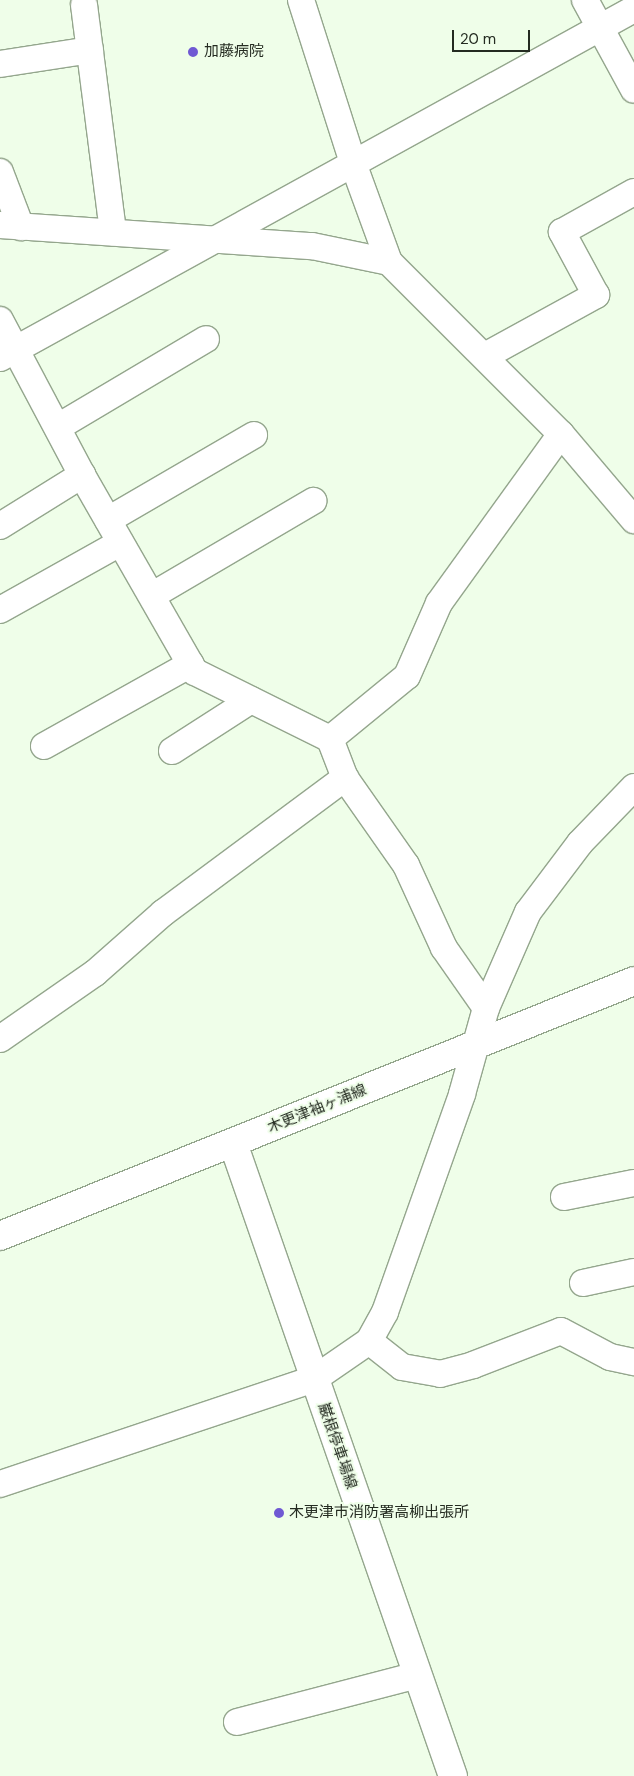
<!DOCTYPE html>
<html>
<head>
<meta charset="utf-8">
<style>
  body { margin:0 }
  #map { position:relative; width:634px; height:1776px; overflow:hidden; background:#effee9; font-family:"DM Sans","Noto Sans JP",sans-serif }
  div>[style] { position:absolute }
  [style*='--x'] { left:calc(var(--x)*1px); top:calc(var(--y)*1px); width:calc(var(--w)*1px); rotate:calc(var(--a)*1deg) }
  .roads { filter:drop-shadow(1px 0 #94a68d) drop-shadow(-1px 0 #94a68d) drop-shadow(0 1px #94a68d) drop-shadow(0 -1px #94a68d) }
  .minor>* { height:26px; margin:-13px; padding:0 13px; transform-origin:13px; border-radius:13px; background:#fff }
  .secondary>* { height:28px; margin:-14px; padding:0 14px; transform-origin:14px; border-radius:14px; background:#fff }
  .dots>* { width:14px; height:14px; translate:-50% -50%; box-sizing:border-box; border:2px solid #effee9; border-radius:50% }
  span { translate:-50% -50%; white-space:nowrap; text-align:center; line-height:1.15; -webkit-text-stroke:4px #effee9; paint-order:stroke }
  .poi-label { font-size:15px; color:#242b21 }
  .left { translate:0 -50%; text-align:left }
  .street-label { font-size:15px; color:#242b21 }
  .scale { position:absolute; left:452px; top:30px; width:78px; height:22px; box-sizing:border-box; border:2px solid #242b21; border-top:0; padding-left:6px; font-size:15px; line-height:18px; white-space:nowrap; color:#242b21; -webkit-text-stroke:4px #effee9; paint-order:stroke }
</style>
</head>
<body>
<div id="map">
  <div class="roads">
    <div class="minor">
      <div style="--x:301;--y:0;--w:171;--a:72.3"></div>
      <div style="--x:353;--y:163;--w:105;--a:70"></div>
      <div style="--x:389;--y:262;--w:243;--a:45"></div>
      <div style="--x:561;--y:434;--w:113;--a:49.7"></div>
      <div style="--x:585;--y:0;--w:102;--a:61.4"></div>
      <div style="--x:84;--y:5;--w:229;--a:82.7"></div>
      <div style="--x:0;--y:64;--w:91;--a:-8.8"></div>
      <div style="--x:0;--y:172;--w:59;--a:69.1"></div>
      <div style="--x:0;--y:225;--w:313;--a:3.9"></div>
      <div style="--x:312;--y:246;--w:79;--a:11.7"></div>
      <div style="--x:0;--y:320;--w:175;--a:62.1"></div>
      <div style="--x:82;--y:475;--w:227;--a:60.2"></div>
      <div style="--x:195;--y:672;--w:151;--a:26.4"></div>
      <div style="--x:330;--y:739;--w:42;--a:69"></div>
      <div style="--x:345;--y:778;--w:106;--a:55"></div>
      <div style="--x:406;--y:865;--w:91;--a:65.4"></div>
      <div style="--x:444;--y:948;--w:73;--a:55"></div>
      <div style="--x:485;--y:356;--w:127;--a:-28.8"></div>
      <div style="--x:596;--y:295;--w:72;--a:-118.4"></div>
      <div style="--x:562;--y:232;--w:82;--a:-29.1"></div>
      <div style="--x:0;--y:358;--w:724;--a:-28.83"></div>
      <div style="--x:58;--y:427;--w:172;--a:-30.7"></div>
      <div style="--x:108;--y:520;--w:169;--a:-30.2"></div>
      <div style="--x:0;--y:526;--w:97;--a:-31.9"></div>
      <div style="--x:153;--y:595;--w:186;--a:-30.4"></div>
      <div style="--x:0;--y:610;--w:137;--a:-29.2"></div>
      <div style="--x:330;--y:739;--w:99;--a:-39.3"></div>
      <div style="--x:407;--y:676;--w:80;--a:-66.3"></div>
      <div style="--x:439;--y:603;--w:208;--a:-54.2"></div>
      <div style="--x:44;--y:746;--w:168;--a:-29.2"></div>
      <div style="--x:172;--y:751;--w:94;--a:-32.8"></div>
      <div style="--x:0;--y:1039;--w:116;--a:-34.8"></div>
      <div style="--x:95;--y:973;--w:91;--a:-41.4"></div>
      <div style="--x:163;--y:913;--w:227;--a:-36.6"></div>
      <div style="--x:564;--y:1197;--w:71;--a:-11.3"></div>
      <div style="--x:583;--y:1283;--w:52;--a:-12.2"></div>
      <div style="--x:369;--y:1341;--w:42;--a:38.2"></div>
      <div style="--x:402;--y:1367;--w:39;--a:10"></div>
      <div style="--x:440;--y:1374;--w:34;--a:-15"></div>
      <div style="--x:473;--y:1365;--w:94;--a:-21.1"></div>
      <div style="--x:561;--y:1331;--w:55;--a:28"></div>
      <div style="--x:610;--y:1357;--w:25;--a:12"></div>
      <div style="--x:0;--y:1484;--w:331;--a:-18.5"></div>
      <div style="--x:314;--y:1379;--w:67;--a:-34.6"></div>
      <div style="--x:369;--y:1341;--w:33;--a:-61"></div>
      <div style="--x:385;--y:1312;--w:231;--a:-70.5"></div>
      <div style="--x:462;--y:1094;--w:89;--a:-74.4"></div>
      <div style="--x:486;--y:1008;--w:105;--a:-66.4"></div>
      <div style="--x:528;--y:912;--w:86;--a:-53"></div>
      <div style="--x:580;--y:843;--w:78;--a:-46"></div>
      <div style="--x:237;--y:1722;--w:187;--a:-14.6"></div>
    </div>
    <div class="secondary">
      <div style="--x:233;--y:1143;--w:670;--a:70.84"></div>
      <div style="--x:0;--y:1236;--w:683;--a:-21.91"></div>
    </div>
  </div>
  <div class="dots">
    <div style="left:193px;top:52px;background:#6f59d3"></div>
    <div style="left:279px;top:1513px;background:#6f59d3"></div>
  </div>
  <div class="poi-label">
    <span class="left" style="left:204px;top:52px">加藤病院</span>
    <span class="left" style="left:289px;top:1513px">木更津市消防署高柳出張所</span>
  </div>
  <div class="street-label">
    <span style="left:317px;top:1109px;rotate:-22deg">木更津袖ヶ浦線</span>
    <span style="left:337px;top:1446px;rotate:71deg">巌根停車場線</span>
  </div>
  <div class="scale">20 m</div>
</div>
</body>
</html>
